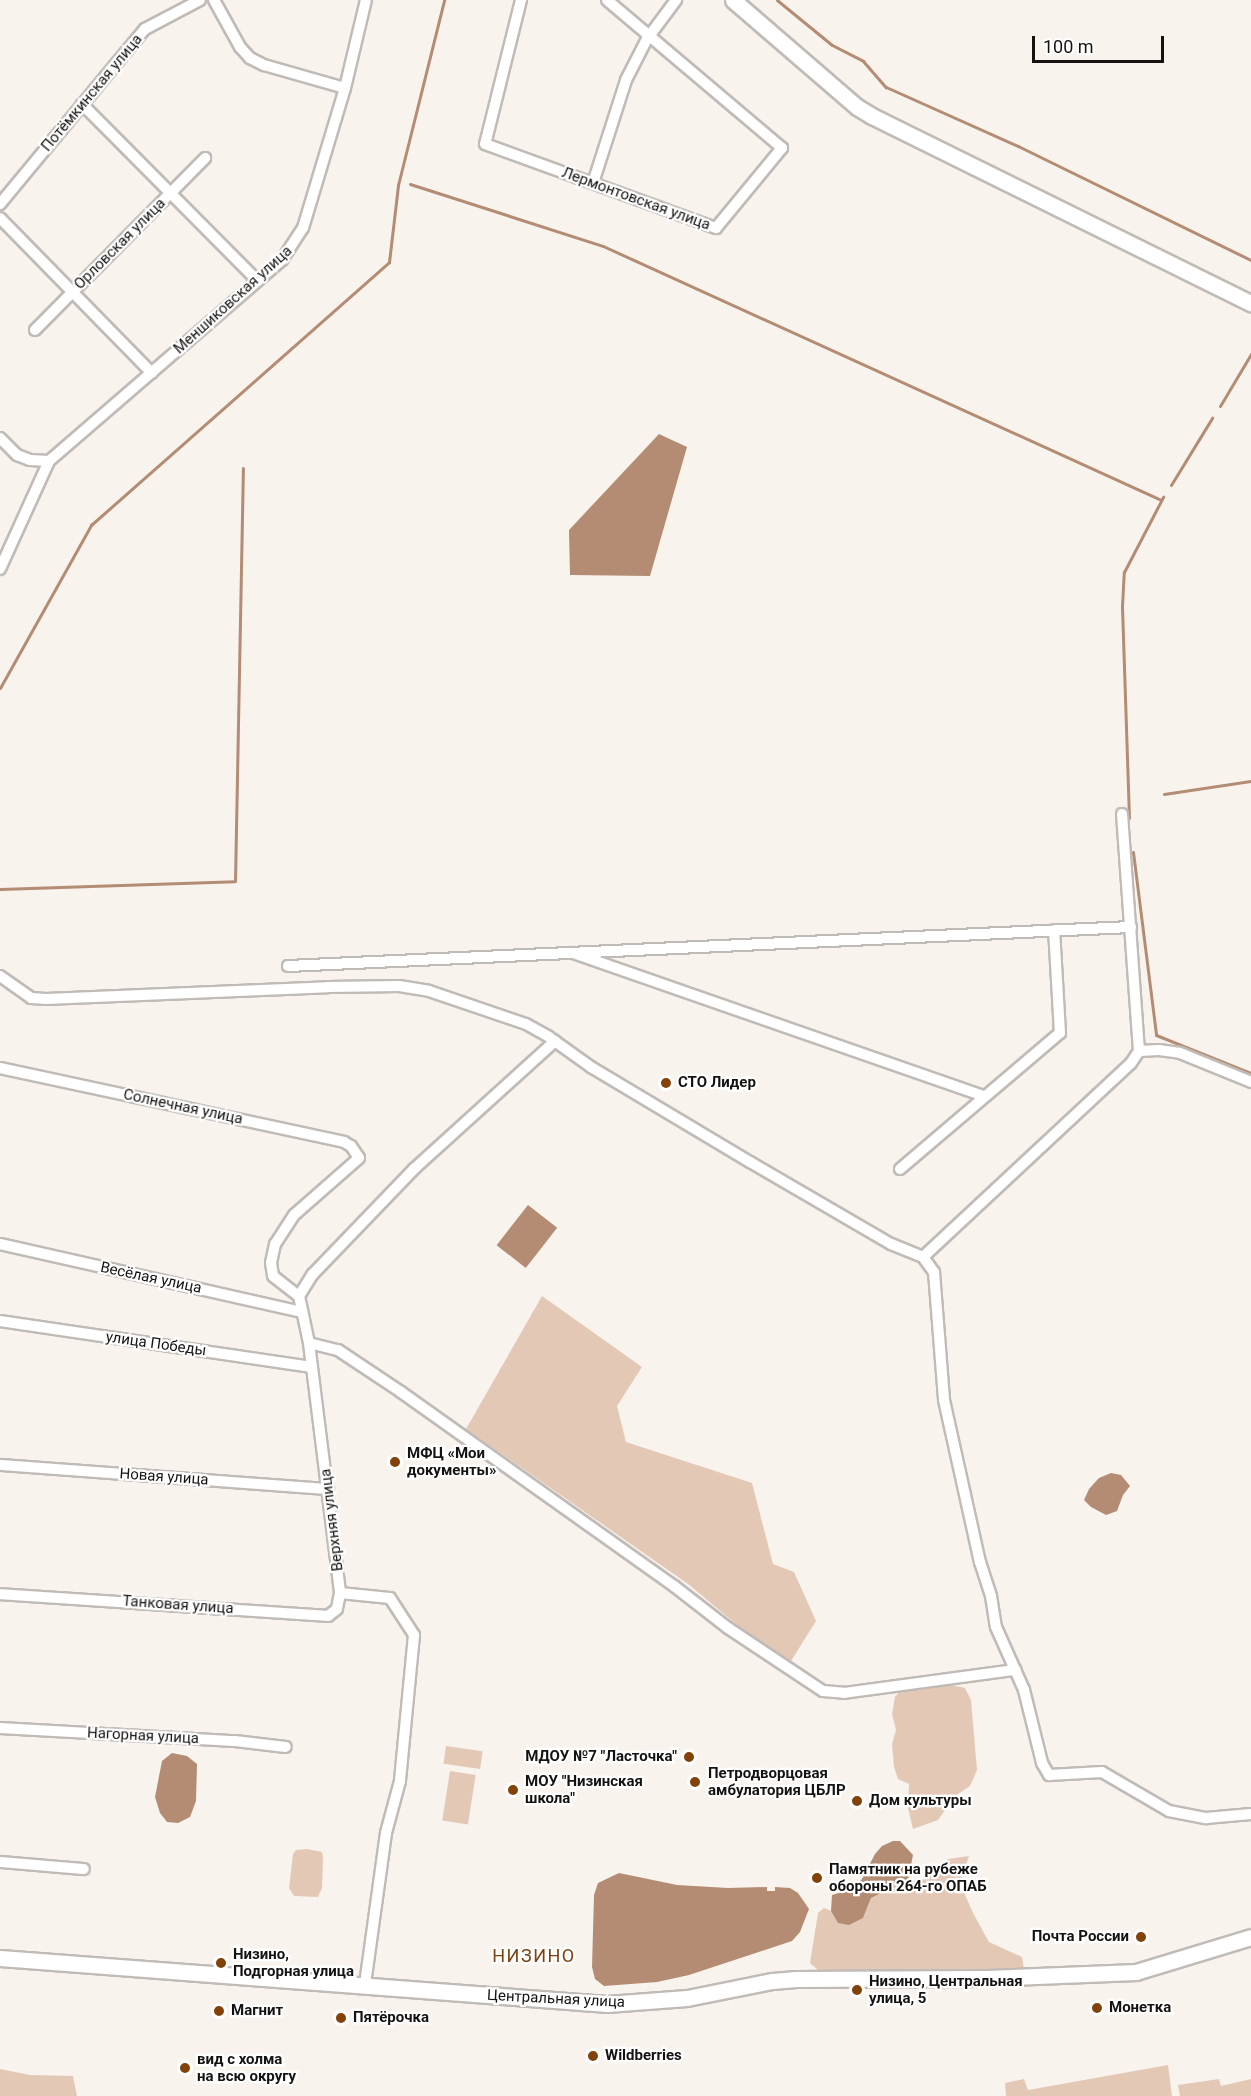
<!DOCTYPE html>
<html>
<head>
<meta charset="utf-8">
<style>
  body { margin:0 }
  #map { position:relative; width:1251px; height:2096px; overflow:hidden; background:#f9f3ee; font-family:Roboto,sans-serif }
  div>[style] { position:absolute }
  [style*='--x'] { left:calc(var(--x)*1px); top:calc(var(--y)*1px); width:calc(var(--w)*1px); rotate:calc(var(--a)*1deg) }
  .green>* { inset:0; background:#e4c8b6; transform-origin:0 0 }
  .water>* { inset:0; background:#b38c73; transform-origin:0 0 }
  .stream>* { height:3px; margin:-1.5px; padding:0 1.5px; transform-origin:1.5px; border-radius:1.5px; background:#b38c73 }
  .roads { filter:drop-shadow(2px 0 #c1bbb7) drop-shadow(-2px 0 #c1bbb7) drop-shadow(0 2px #c1bbb7) drop-shadow(0 -2px #c1bbb7) }
  .street>* { height:10px; margin:-5px; padding:0 5px; transform-origin:5px; border-radius:5px; background:#fff }
  .secondary>* { height:15px; margin:-7.5px; padding:0 7.5px; transform-origin:7.5px; border-radius:7.5px; background:#fff }
  .dots>* { width:16px; height:16px; translate:-50% -50%; box-sizing:border-box; border:3px solid #fff; border-radius:50% }
  span { translate:-50% -50%; white-space:nowrap; text-align:center; line-height:1.15; -webkit-text-stroke:4.5px #fff; paint-order:stroke }
  .street-label { font-size:15px; color:#151312 }
  .poi-label { font-size:15px; color:#151312; font-weight:700 }
  .left { translate:0 -50%; text-align:left }
  .right { translate:-100% -50%; text-align:right }
  .quarter-label { font-size:18px; color:#7c4211; letter-spacing:1.5px }
  .scale { position:absolute; left:1032px; top:36px; width:132px; height:27px; box-sizing:border-box; border:3px solid #151312; border-top:0; padding-left:8px; font-size:18px; line-height:21px; white-space:nowrap; color:#151312; -webkit-text-stroke:4px #fff; paint-order:stroke }
</style>
</head>
<body>
<div id="map">
  <div class="green">
    <div style="clip-path:polygon(542px 1296px,642px 1367px,617px 1406px,626px 1442px,752px 1483px,773px 1564px,794px 1572px,816px 1621px,791px 1661px,755px 1640px,688px 1584px,466px 1429px)"></div>
    <div style="clip-path:polygon(951px 1685px,965px 1688px,971px 1700px,977px 1770px,970px 1786px,955px 1796px,938px 1820px,913px 1829px,908px 1808px,909px 1784px,898px 1779px,894px 1767px,892px 1744px,896px 1730px,892px 1714px,895px 1697px,900px 1691px)"></div>
    <div style="left:446px;top:1746px;width:37px;height:18px;rotate:8deg"></div>
    <div style="left:450px;top:1771px;width:26px;height:50px;rotate:9deg"></div>
    <div style="clip-path:polygon(307px 1849px,322px 1852px,323px 1857px,322px 1888px,318px 1897px,294px 1896px,289px 1888px,293px 1854px,296px 1850px)"></div>
    <div style="clip-path:polygon(969px 1856px,960px 1883px,973px 1913px,989px 1942px,1022px 1957px,1024px 1969px,1017px 1972px,960px 1973px,818px 1970px,810px 1963px,818px 1913px,824px 1908px,831px 1911px,838px 1923px,863px 1918px,871px 1898px,908px 1880px,918px 1881px,935px 1871px,948px 1859px)"></div>
    <div style="clip-path:polygon(1168px 2065px,1172px 2096px,1006px 2096px,1005px 2083px,1024px 2079px,1028px 2090px)"></div>
    <div style="clip-path:polygon(0 2069px,30px 2075px,73px 2076px,77px 2096px,0 2096px)"></div>
    <div style="clip-path:polygon(1219px 2079px,1221px 2086px,1251px 2079px,1251px 2096px,1180px 2096px,1178px 2085px)"></div>
  </div>
  <div class="water">
    <div style="clip-path:polygon(659px 434px,687px 447px,650px 576px,570px 575px,569px 530px)"></div>
    <div style="left:528px;top:1205px;width:37px;height:51px;rotate:38deg"></div>
    <div style="clip-path:polygon(1111px 1473px,1121px 1475px,1130px 1486px,1123px 1495px,1117px 1511px,1106px 1515px,1091px 1507px,1084px 1500px,1089px 1489px,1099px 1478px)"></div>
    <div style="clip-path:polygon(172px 1753px,187px 1756px,197px 1764px,196px 1801px,190px 1817px,178px 1823px,167px 1822px,160px 1813px,155px 1797px,162px 1761px)"></div>
    <div style="clip-path:polygon(893px 1841px,900px 1841px,913px 1855px,908px 1880px,871px 1898px,863px 1918px,849px 1925px,838px 1923px,831px 1911px,832px 1895px,852px 1889px,862px 1879px,875px 1854px,882px 1846px)"></div>
    <div style="clip-path:polygon(619px 1873px,677px 1885px,728px 1888px,767px 1887px,767px 1891px,775px 1891px,775px 1887px,790px 1888px,798px 1893px,809px 1909px,800px 1932px,792px 1941px,689px 1975px,657px 1982px,604px 1986px,595px 1979px,592px 1967px,594px 1895px,598px 1883px)"></div>
  </div>
  <div class="stream">
    <div style="--x:777;--y:0;--w:71;--a:39.3"></div>
    <div style="--x:832;--y:45;--w:35;--a:27"></div>
    <div style="--x:863;--y:61;--w:35;--a:49"></div>
    <div style="--x:886;--y:87;--w:145;--a:24.1"></div>
    <div style="--x:1018;--y:146;--w:259;--a:26.1"></div>
    <div style="--x:410;--y:184;--w:203;--a:17.8"></div>
    <div style="--x:603;--y:246;--w:613;--a:24.47"></div>
    <div style="--x:1220;--y:406;--w:61;--a:-59.2"></div>
    <div style="--x:1171;--y:485;--w:79;--a:-58.5"></div>
    <div style="--x:0;--y:688;--w:187;--a:-60.8"></div>
    <div style="--x:91;--y:525;--w:397;--a:-41.4"></div>
    <div style="--x:389;--y:262;--w:78;--a:-83.3"></div>
    <div style="--x:398;--y:185;--w:191;--a:-76"></div>
    <div style="--x:1164;--y:794;--w:88;--a:-8.5"></div>
    <div style="--x:1129;--y:818;--w:212;--a:-91.9"></div>
    <div style="--x:1122;--y:606;--w:34;--a:-87"></div>
    <div style="--x:1124;--y:572;--w:85;--a:-62.5"></div>
    <div style="--x:1133;--y:852;--w:184;--a:82.8"></div>
    <div style="--x:1156;--y:1035;--w:102;--a:21.8"></div>
    <div style="--x:0;--y:889;--w:235;--a:-1.9"></div>
    <div style="--x:235;--y:881;--w:413;--a:-88.9"></div>
  </div>
  <div class="roads">
    <div class="street">
      <div style="--x:214;--y:0;--w:54;--a:61"></div>
      <div style="--x:240;--y:47;--w:15;--a:48"></div>
      <div style="--x:250;--y:58;--w:16;--a:27"></div>
      <div style="--x:264;--y:65;--w:84;--a:15.9"></div>
      <div style="--x:521;--y:0;--w:148;--a:104"></div>
      <div style="--x:485;--y:144;--w:246;--a:20"></div>
      <div style="--x:716;--y:228;--w:104;--a:-50.5"></div>
      <div style="--x:782;--y:148;--w:229;--a:-139.8"></div>
      <div style="--x:82;--y:104;--w:248;--a:45.2"></div>
      <div style="--x:593;--y:183;--w:108;--a:-72.2"></div>
      <div style="--x:626;--y:80;--w:46;--a:-62.9"></div>
      <div style="--x:647;--y:39;--w:49;--a:-53.4"></div>
      <div style="--x:0;--y:204;--w:227;--a:-50.4"></div>
      <div style="--x:145;--y:29;--w:62;--a:-27.8"></div>
      <div style="--x:0;--y:218;--w:217;--a:45.6"></div>
      <div style="--x:35;--y:330;--w:242;--a:-45.3"></div>
      <div style="--x:0;--y:438;--w:24;--a:45"></div>
      <div style="--x:17;--y:455;--w:14;--a:21"></div>
      <div style="--x:30;--y:460;--w:19;--a:3"></div>
      <div style="--x:49;--y:461;--w:308;--a:-40.8"></div>
      <div style="--x:282;--y:260;--w:38;--a:-57"></div>
      <div style="--x:303;--y:228;--w:146;--a:-73.3"></div>
      <div style="--x:345;--y:88;--w:90;--a:-76.6"></div>
      <div style="--x:0;--y:569;--w:119;--a:-65.6"></div>
      <div style="--x:1122;--y:814;--w:238;--a:85.9"></div>
      <div style="--x:573;--y:953;--w:434;--a:19.2"></div>
      <div style="--x:288;--y:966;--w:844;--a:-2.65"></div>
      <div style="--x:0;--y:976;--w:38;--a:35"></div>
      <div style="--x:31;--y:998;--w:15;--a:4"></div>
      <div style="--x:46;--y:999;--w:282;--a:-2.4"></div>
      <div style="--x:328;--y:987;--w:71;--a:-0.8"></div>
      <div style="--x:399;--y:986;--w:30;--a:9"></div>
      <div style="--x:429;--y:991;--w:102;--a:18.8"></div>
      <div style="--x:526;--y:1024;--w:26;--a:29"></div>
      <div style="--x:549;--y:1037;--w:52;--a:35.5"></div>
      <div style="--x:591;--y:1067;--w:185;--a:30.9"></div>
      <div style="--x:750;--y:1162;--w:163;--a:30.2"></div>
      <div style="--x:891;--y:1244;--w:35;--a:22"></div>
      <div style="--x:923;--y:1257;--w:19;--a:54"></div>
      <div style="--x:934;--y:1272;--w:128;--a:85.5"></div>
      <div style="--x:944;--y:1400;--w:166;--a:77.5"></div>
      <div style="--x:980;--y:1562;--w:36;--a:72"></div>
      <div style="--x:991;--y:1596;--w:31;--a:81"></div>
      <div style="--x:996;--y:1627;--w:69;--a:66"></div>
      <div style="--x:1024;--y:1690;--w:75;--a:76.1"></div>
      <div style="--x:1042;--y:1763;--w:14;--a:60"></div>
      <div style="--x:1049;--y:1775;--w:53;--a:-3.2"></div>
      <div style="--x:1102;--y:1772;--w:78;--a:30.2"></div>
      <div style="--x:1169;--y:1811;--w:38;--a:11"></div>
      <div style="--x:1206;--y:1818;--w:45;--a:-5.1"></div>
      <div style="--x:0;--y:1068;--w:352;--a:12.1"></div>
      <div style="--x:344;--y:1142;--w:8;--a:30"></div>
      <div style="--x:351;--y:1146;--w:14;--a:56"></div>
      <div style="--x:359;--y:1158;--w:86;--a:138.8"></div>
      <div style="--x:294;--y:1215;--w:35;--a:123"></div>
      <div style="--x:275;--y:1244;--w:19;--a:102"></div>
      <div style="--x:271;--y:1263;--w:13;--a:81"></div>
      <div style="--x:273;--y:1276;--w:33;--a:38"></div>
      <div style="--x:299;--y:1296;--w:48;--a:78"></div>
      <div style="--x:309;--y:1343;--w:252;--a:82.9"></div>
      <div style="--x:340;--y:1593;--w:16;--a:101"></div>
      <div style="--x:337;--y:1609;--w:11;--a:142"></div>
      <div style="--x:328;--y:1616;--w:329;--a:-176.2"></div>
      <div style="--x:900;--y:1169;--w:210;--a:-40.4"></div>
      <div style="--x:1060;--y:1033;--w:103;--a:-93.3"></div>
      <div style="--x:0;--y:1244;--w:310;--a:12.7"></div>
      <div style="--x:923;--y:1257;--w:284;--a:-43"></div>
      <div style="--x:1131;--y:1063;--w:14;--a:-56"></div>
      <div style="--x:1139;--y:1051;--w:20;--a:-3"></div>
      <div style="--x:1159;--y:1050;--w:21;--a:8"></div>
      <div style="--x:1180;--y:1053;--w:77;--a:22.2"></div>
      <div style="--x:299;--y:1296;--w:26;--a:-58"></div>
      <div style="--x:313;--y:1274;--w:147;--a:-46.1"></div>
      <div style="--x:415;--y:1168;--w:189;--a:-42.2"></div>
      <div style="--x:0;--y:1321;--w:315;--a:8.4"></div>
      <div style="--x:309;--y:1343;--w:30;--a:14"></div>
      <div style="--x:338;--y:1350;--w:76;--a:33.7"></div>
      <div style="--x:401;--y:1392;--w:335;--a:35.4"></div>
      <div style="--x:674;--y:1586;--w:68;--a:37.9"></div>
      <div style="--x:728;--y:1628;--w:114;--a:33.6"></div>
      <div style="--x:823;--y:1691;--w:21;--a:5"></div>
      <div style="--x:844;--y:1693;--w:173;--a:-7.7"></div>
      <div style="--x:0;--y:1465;--w:329;--a:4.2"></div>
      <div style="--x:340;--y:1593;--w:50;--a:5.7"></div>
      <div style="--x:390;--y:1598;--w:44;--a:57"></div>
      <div style="--x:414;--y:1635;--w:147;--a:95.5"></div>
      <div style="--x:400;--y:1781;--w:54;--a:105.1"></div>
      <div style="--x:386;--y:1833;--w:153;--a:97.9"></div>
      <div style="--x:0;--y:1728;--w:235;--a:3.2"></div>
      <div style="--x:235;--y:1741;--w:51;--a:6.7"></div>
      <div style="--x:0;--y:1862;--w:84;--a:4.8"></div>
    </div>
    <div class="secondary">
      <div style="--x:733;--y:0;--w:164;--a:40.8"></div>
      <div style="--x:857;--y:107;--w:17;--a:31"></div>
      <div style="--x:872;--y:116;--w:423;--a:26.3"></div>
      <div style="--x:0;--y:1958;--w:609;--a:4.33"></div>
      <div style="--x:607;--y:2004;--w:80;--a:-4.3"></div>
      <div style="--x:687;--y:1998;--w:87;--a:-11.3"></div>
      <div style="--x:772;--y:1981;--w:24;--a:-5"></div>
      <div style="--x:796;--y:1979;--w:192;--a:-0.3"></div>
      <div style="--x:988;--y:1978;--w:148;--a:-2.3"></div>
      <div style="--x:1136;--y:1972;--w:120;--a:-16.9"></div>
    </div>
  </div>
  <div class="dots">
    <div style="left:666px;top:1083px;background:#824208"></div>
    <div style="left:395px;top:1462px;background:#824208"></div>
    <div style="left:689px;top:1757px;background:#824208"></div>
    <div style="left:695px;top:1782px;background:#824208"></div>
    <div style="left:513px;top:1790px;background:#824208"></div>
    <div style="left:857px;top:1801px;background:#824208"></div>
    <div style="left:817px;top:1878px;background:#824208"></div>
    <div style="left:1141px;top:1937px;background:#824208"></div>
    <div style="left:221px;top:1963px;background:#824208"></div>
    <div style="left:857px;top:1990px;background:#824208"></div>
    <div style="left:1097px;top:2008px;background:#824208"></div>
    <div style="left:219px;top:2011px;background:#824208"></div>
    <div style="left:341px;top:2018px;background:#824208"></div>
    <div style="left:593px;top:2056px;background:#824208"></div>
    <div style="left:185px;top:2068px;background:#824208"></div>
  </div>
  <div class="street-label">
    <span style="left:92px;top:93px;rotate:-50deg">Потёмкинская улица</span>
    <span style="left:636px;top:199px;rotate:20deg">Лермонтовская улица</span>
    <span style="left:120px;top:244px;rotate:-45deg">Орловская улица</span>
    <span style="left:233px;top:300px;rotate:-42deg">Меншиковская улица</span>
    <span style="left:183px;top:1107px;rotate:12deg">Солнечная улица</span>
    <span style="left:151px;top:1278px;rotate:12deg">Весёлая улица</span>
    <span style="left:156px;top:1344px;rotate:8deg">улица Победы</span>
    <span style="left:164px;top:1477px;rotate:4deg">Новая улица</span>
    <span style="left:332px;top:1520px;rotate:-97deg">Верхняя улица</span>
    <span style="left:178px;top:1605px;rotate:4deg">Танковая улица</span>
    <span style="left:143px;top:1736px;rotate:3deg">Нагорная улица</span>
    <span style="left:556px;top:1999px;rotate:3deg">Центральная улица</span>
  </div>
  <div class="poi-label">
    <span class="left" style="left:678px;top:1083px">СТО Лидер</span>
    <span class="left" style="left:407px;top:1462px">МФЦ «Мои<br>документы»</span>
    <span class="right" style="left:677px;top:1757px">МДОУ №7 "Ласточка"</span>
    <span class="left" style="left:708px;top:1782px">Петродворцовая<br>амбулатория ЦБЛР</span>
    <span class="left" style="left:525px;top:1790px">МОУ "Низинская<br>школа"</span>
    <span class="left" style="left:869px;top:1801px">Дом культуры</span>
    <span class="left" style="left:829px;top:1878px">Памятник на рубеже<br>обороны 264-го ОПАБ</span>
    <span class="right" style="left:1129px;top:1937px">Почта России</span>
    <span class="left" style="left:233px;top:1963px">Низино,<br>Подгорная улица</span>
    <span class="left" style="left:869px;top:1990px">Низино, Центральная<br>улица, 5</span>
    <span class="left" style="left:1109px;top:2008px">Монетка</span>
    <span class="left" style="left:231px;top:2011px">Магнит</span>
    <span class="left" style="left:353px;top:2018px">Пятёрочка</span>
    <span class="left" style="left:605px;top:2056px">Wildberries</span>
    <span class="left" style="left:197px;top:2068px">вид с холма<br>на всю округу</span>
  </div>
  <div class="quarter-label">
    <span style="left:534px;top:1956px">НИЗИНО</span>
  </div>
  <div class="scale">100 m</div>
</div>
</body>
</html>
